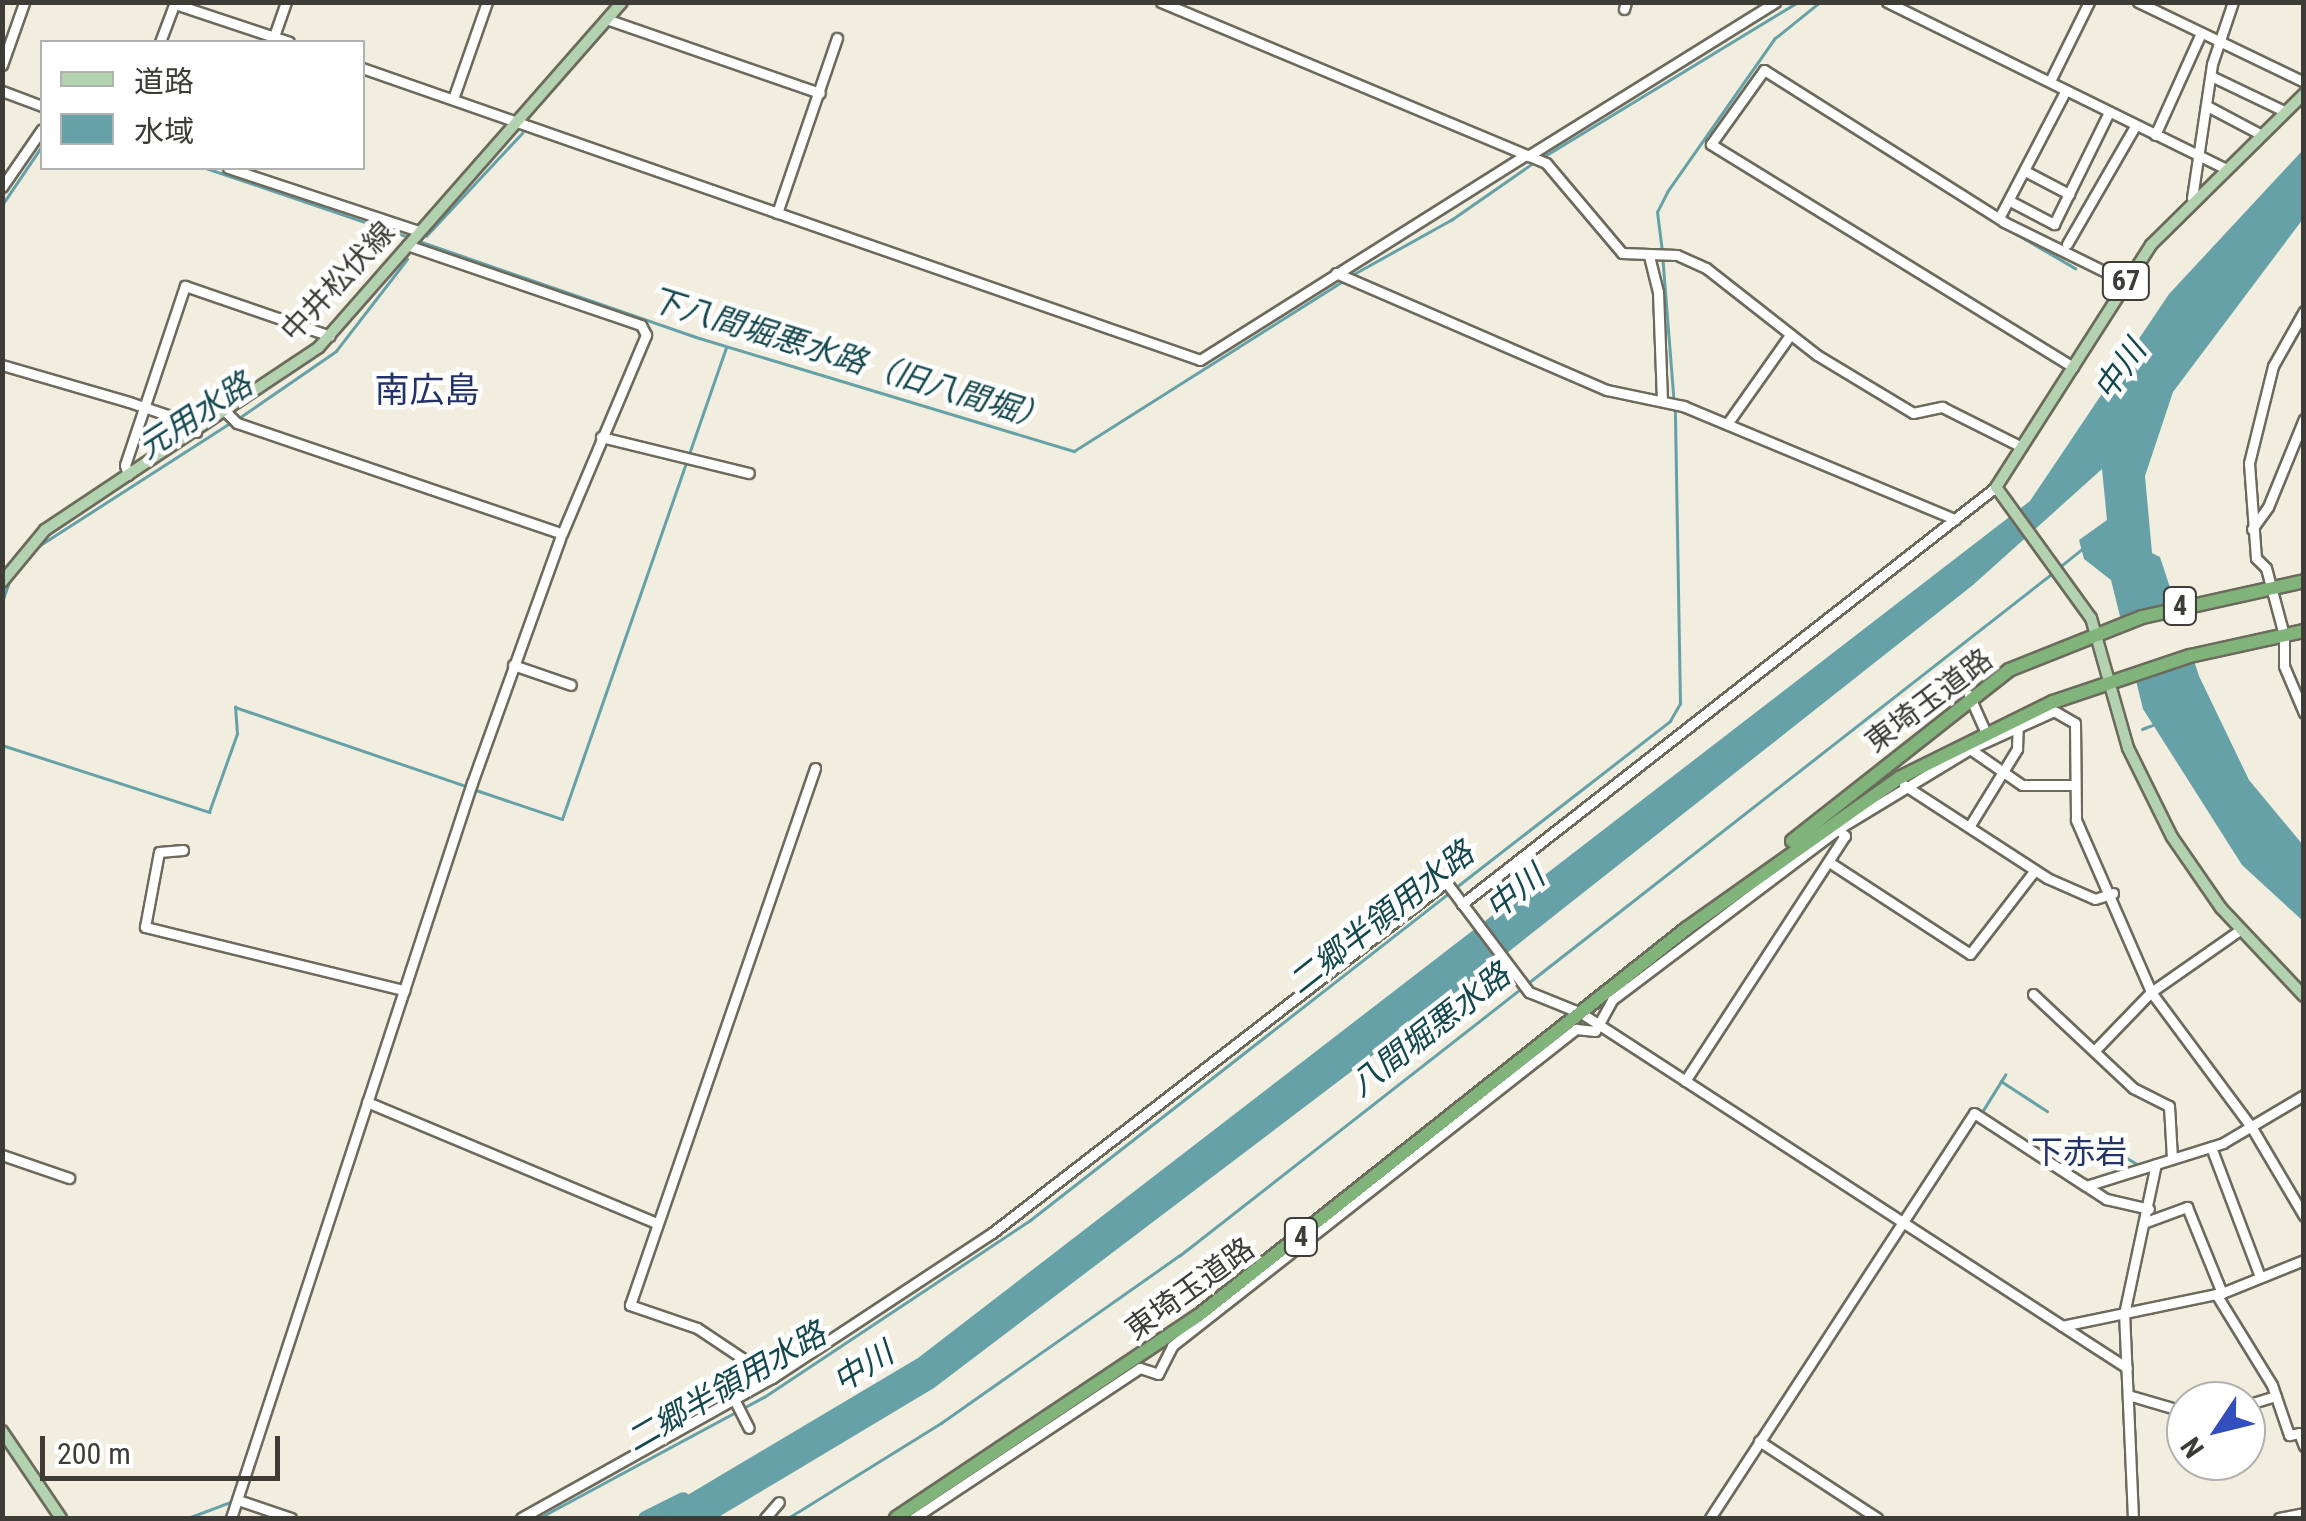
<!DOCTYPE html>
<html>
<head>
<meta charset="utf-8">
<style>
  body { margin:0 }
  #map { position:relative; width:2306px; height:1521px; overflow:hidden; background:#f1eedf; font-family:"Roboto Condensed","Noto Sans JP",sans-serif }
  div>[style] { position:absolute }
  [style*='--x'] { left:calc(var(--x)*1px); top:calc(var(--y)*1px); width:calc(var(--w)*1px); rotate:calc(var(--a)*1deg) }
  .water>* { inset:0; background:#67a1a8 }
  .pier>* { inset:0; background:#f1eedf; transform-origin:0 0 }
  .stream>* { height:2.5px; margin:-1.25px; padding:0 1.25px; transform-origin:1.25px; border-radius:1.25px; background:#67a1a8 }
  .river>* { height:15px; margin:-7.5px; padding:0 7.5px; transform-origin:7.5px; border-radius:7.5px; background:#67a1a8 }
  .roads { filter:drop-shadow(2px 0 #6c6a5c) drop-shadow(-2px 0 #6c6a5c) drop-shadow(0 2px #6c6a5c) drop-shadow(0 -2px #6c6a5c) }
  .minor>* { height:9px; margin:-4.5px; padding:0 4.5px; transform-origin:4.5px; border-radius:4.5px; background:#fff }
  .major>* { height:10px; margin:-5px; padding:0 5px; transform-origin:5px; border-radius:5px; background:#b3d2b0 }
  .highway>* { height:12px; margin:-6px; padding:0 6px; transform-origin:6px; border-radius:6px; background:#80b47b }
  span { translate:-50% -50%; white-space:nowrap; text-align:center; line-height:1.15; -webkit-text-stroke:9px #fff; paint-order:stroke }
  .shield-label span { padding:2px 8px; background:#fff; border:2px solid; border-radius:8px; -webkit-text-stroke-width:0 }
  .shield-label { font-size:28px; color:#3d3c36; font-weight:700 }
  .street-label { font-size:30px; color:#3d3c36 }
  .water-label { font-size:32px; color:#13484e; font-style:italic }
  .neighbourhood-label { font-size:32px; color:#22336b }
  .quarter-label { font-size:35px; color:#22336b }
  .frame { position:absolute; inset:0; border:5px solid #3d3c36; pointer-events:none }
  .legend { position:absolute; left:40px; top:40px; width:325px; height:130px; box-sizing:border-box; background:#fff; border:2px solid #b1b1af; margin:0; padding:12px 18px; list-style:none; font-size:30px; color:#3d3c36 }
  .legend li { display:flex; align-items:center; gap:20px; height:50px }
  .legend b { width:50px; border:2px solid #b1b1af }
  .north { position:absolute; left:2166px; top:1381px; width:100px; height:100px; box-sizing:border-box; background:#fff; border:2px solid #b1b1af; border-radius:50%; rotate:235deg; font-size:28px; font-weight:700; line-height:40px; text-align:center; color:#3d3c36 }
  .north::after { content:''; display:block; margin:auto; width:35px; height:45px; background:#324ebf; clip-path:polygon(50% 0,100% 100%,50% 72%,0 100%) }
  .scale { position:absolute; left:40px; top:1436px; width:240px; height:45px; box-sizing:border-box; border:5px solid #3d3c36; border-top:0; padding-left:12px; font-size:30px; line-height:35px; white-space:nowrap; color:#3d3c36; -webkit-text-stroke:8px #fff; paint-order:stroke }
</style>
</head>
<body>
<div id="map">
  <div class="water">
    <div style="clip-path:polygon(2303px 150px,2303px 219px,2173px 392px,2145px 476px,2152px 553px,2160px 557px,2199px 676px,2249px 780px,2303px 845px,2303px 921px,2242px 865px,2143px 709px,2111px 580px,2084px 559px,2079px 540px,2107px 520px,2102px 469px,1973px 585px,1493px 964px,934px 1388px,717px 1518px,649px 1518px,918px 1358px,2030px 501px,2169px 294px)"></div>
  </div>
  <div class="pier">
    <div style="left:2179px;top:600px;width:64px;height:66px;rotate:72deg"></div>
  </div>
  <div class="stream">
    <div style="--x:1543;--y:157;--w:298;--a:-31.3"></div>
    <div style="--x:206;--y:168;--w:214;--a:18.8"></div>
    <div style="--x:2;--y:178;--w:54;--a:-54.8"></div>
    <div style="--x:2;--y:205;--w:71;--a:-55.9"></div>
    <div style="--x:1994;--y:221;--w:94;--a:30.1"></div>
    <div style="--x:426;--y:236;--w:141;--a:-47"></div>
    <div style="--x:416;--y:240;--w:296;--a:19.1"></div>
    <div style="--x:696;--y:337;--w:395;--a:16.8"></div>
    <div style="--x:1074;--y:451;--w:320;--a:-32.3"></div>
    <div style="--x:1662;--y:252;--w:40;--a:-97.1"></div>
    <div style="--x:1657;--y:212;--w:22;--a:-63"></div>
    <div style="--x:1667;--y:192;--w:187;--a:-55"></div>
    <div style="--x:1774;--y:39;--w:59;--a:-38.8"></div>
    <div style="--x:1663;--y:260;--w:141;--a:85.5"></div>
    <div style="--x:1352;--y:275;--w:113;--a:-29.1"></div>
    <div style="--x:1451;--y:220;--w:103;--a:-34.8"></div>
    <div style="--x:239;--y:418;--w:118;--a:-34.6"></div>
    <div style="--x:336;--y:351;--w:116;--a:-52.3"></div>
    <div style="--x:689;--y:454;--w:112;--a:-70.8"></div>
    <div style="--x:37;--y:547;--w:232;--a:-32.7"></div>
    <div style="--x:2061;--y:566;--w:27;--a:-39"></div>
    <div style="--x:2;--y:602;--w:24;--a:-71"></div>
    <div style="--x:2142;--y:729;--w:14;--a:-21"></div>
    <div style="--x:2;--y:745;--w:218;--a:17.9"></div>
    <div style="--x:209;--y:812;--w:83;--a:-70.3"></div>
    <div style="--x:237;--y:734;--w:27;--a:-94"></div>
    <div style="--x:235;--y:707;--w:244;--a:18.9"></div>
    <div style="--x:473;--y:789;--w:94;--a:18.6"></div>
    <div style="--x:562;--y:819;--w:379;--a:-70.8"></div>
    <div style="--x:1455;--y:888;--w:272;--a:-37.8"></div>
    <div style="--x:1670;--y:721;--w:20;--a:-60"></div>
    <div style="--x:1680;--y:704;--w:295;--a:-91"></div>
    <div style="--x:427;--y:934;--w:151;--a:-71.9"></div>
    <div style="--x:2001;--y:1081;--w:55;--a:33.1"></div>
    <div style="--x:1982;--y:1112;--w:44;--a:-58.1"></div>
    <div style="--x:2091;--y:1137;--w:56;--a:30.3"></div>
    <div style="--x:1910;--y:1221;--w:121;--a:-57.1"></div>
    <div style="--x:1837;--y:1332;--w:122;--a:-56.7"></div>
    <div style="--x:1767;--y:1440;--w:121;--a:-56.8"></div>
    <div style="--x:241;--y:1498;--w:246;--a:-71.5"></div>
    <div style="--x:188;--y:1518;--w:48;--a:-20.7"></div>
    <div style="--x:539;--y:1518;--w:255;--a:-28.3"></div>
    <div style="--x:764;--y:1397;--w:318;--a:-33.6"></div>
    <div style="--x:1029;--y:1221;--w:533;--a:-37.99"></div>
    <div style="--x:788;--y:1518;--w:180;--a:-31.8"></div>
    <div style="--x:941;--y:1423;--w:291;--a:-35.1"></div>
    <div style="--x:1179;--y:1256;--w:1112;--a:-38.02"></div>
    <div style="--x:1715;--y:1518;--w:83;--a:-56.3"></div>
  </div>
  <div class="river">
    <div style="--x:645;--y:1518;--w:42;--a:-26.6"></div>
  </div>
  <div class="roads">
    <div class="minor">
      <div style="--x:1161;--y:2;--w:417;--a:22.7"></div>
      <div style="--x:1546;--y:163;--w:118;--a:49.8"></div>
      <div style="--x:1622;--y:253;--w:55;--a:2.1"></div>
      <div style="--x:1677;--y:255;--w:32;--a:24"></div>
      <div style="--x:1706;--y:268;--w:141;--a:38.1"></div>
      <div style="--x:1817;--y:355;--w:112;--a:31.1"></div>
      <div style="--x:1913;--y:413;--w:30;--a:-12"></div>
      <div style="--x:1942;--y:407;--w:87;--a:26.6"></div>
      <div style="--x:1887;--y:2;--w:376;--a:26.2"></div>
      <div style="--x:2138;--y:2;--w:184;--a:25.7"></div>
      <div style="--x:175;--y:4;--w:120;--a:18.4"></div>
      <div style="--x:1624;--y:9;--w:7;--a:-74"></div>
      <div style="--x:609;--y:20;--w:223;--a:19.1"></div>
      <div style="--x:160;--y:42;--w:43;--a:-69.4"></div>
      <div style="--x:272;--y:42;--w:42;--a:-70.7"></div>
      <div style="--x:2;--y:65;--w:66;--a:-70.5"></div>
      <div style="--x:362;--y:68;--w:887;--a:19.21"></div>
      <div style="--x:1200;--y:360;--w:385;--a:-32.2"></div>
      <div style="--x:2211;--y:76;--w:81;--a:25.6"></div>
      <div style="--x:2050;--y:81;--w:88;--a:-63.7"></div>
      <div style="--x:2;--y:91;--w:43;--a:20.6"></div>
      <div style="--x:453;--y:99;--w:103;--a:-70.7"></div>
      <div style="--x:2209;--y:107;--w:58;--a:27.9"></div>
      <div style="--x:2155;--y:135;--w:112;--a:-65.7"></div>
      <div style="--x:1528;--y:156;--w:291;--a:-31.9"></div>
      <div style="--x:228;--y:168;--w:201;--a:18.3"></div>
      <div style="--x:2025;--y:171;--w:50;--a:27.6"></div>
      <div style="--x:2;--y:187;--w:70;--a:-55.4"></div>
      <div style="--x:2192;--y:198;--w:135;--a:-81.5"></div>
      <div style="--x:2212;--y:64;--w:65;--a:-71.3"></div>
      <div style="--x:2010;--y:201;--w:50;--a:27.6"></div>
      <div style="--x:2054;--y:224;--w:125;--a:-63.8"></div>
      <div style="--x:777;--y:213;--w:185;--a:-71.1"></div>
      <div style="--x:1999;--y:218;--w:144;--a:-62.4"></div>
      <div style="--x:2067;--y:244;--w:136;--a:-60"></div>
      <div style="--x:407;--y:245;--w:247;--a:18.9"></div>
      <div style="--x:641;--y:325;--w:11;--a:63"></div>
      <div style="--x:646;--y:335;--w:216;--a:112.9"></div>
      <div style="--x:1649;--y:256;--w:37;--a:76"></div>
      <div style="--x:1658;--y:292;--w:109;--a:87.9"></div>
      <div style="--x:1336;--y:273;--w:295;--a:23.4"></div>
      <div style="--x:1607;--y:390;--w:78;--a:11.9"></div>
      <div style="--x:1683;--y:406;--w:295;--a:22.6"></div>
      <div style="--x:2304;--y:311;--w:63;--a:119.4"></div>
      <div style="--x:2273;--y:366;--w:100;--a:103.9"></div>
      <div style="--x:2249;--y:463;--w:95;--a:85.8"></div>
      <div style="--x:2256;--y:558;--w:14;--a:45"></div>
      <div style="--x:2266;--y:568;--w:69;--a:75"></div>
      <div style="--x:2284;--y:635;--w:31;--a:90"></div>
      <div style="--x:2284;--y:666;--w:51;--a:66.9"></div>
      <div style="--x:2;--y:365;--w:132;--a:16.2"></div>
      <div style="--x:129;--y:402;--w:62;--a:18.7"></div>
      <div style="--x:188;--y:422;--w:13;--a:51"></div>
      <div style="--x:2073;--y:367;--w:425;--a:-148.4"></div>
      <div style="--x:1711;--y:144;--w:91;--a:-54.4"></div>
      <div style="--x:1764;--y:70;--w:284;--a:32.3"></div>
      <div style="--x:2004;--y:222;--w:136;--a:26.2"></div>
      <div style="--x:226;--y:412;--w:16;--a:45"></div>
      <div style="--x:237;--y:423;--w:338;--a:18.8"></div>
      <div style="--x:1727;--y:424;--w:109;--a:-54.7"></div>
      <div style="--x:601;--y:437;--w:152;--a:13.7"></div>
      <div style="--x:128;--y:475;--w:10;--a:-107"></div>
      <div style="--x:125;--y:465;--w:189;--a:-71.5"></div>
      <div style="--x:185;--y:286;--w:153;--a:19"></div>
      <div style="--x:2252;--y:529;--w:27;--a:-54"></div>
      <div style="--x:2268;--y:507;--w:95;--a:-67.8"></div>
      <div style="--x:513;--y:665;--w:61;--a:19"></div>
      <div style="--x:1969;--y:695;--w:49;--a:66"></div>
      <div style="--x:1970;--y:749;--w:63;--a:34.7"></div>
      <div style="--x:2022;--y:785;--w:51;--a:0"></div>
      <div style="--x:1904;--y:785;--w:171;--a:33"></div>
      <div style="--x:2047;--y:878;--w:52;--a:23.6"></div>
      <div style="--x:2095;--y:899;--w:19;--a:-18"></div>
      <div style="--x:1969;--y:827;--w:92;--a:-58.4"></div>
      <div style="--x:2017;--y:749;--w:23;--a:-88"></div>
      <div style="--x:183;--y:850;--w:24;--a:175"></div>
      <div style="--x:159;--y:852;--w:76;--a:100.6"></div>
      <div style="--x:145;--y:927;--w:267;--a:13.7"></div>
      <div style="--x:1829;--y:862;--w:168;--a:33.1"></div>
      <div style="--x:1970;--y:954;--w:106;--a:-52.3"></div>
      <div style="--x:1462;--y:904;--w:678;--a:-37.99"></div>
      <div style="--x:2033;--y:994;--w:137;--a:43.2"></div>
      <div style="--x:2133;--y:1088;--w:40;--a:26.6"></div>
      <div style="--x:2169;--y:1106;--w:52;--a:86.7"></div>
      <div style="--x:2096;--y:1049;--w:79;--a:-46"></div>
      <div style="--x:2151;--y:992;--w:108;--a:-34.9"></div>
      <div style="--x:1685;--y:1081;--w:293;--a:-56.9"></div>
      <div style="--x:1845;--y:836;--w:10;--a:-135"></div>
      <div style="--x:367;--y:1102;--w:313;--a:22.7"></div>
      <div style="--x:2211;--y:1147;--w:139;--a:69.3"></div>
      <div style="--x:2;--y:1155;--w:71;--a:18.9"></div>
      <div style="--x:2086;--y:1186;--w:144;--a:-17.4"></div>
      <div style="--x:2223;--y:1143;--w:94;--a:-30.7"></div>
      <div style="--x:2146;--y:1222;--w:44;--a:-20.1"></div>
      <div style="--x:2187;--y:1207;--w:93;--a:67.9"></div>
      <div style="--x:2216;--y:1294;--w:107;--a:58.4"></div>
      <div style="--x:2272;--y:1385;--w:53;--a:71.2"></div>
      <div style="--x:2289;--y:1435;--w:10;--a:-11"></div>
      <div style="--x:2299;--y:1433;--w:14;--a:69"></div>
      <div style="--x:2062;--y:1326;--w:163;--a:-11.7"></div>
      <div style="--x:2222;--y:1293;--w:88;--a:-21.9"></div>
      <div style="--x:772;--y:1378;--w:90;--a:-146.3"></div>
      <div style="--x:697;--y:1328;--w:71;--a:-161.1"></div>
      <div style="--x:630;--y:1305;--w:568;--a:-70.99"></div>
      <div style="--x:2128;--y:1395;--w:60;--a:16.3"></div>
      <div style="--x:735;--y:1401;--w:30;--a:63"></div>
      <div style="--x:2246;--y:1405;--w:31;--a:-17"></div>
      <div style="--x:1759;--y:1441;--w:141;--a:33.1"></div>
      <div style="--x:238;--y:1500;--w:56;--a:18.8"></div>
      <div style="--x:231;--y:1518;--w:774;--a:-71.85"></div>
      <div style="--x:472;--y:783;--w:260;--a:-70.2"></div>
      <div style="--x:521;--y:1518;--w:287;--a:-29.2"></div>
      <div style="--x:772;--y:1378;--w:263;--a:-33.4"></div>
      <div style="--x:992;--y:1233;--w:574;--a:-37.71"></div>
      <div style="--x:1446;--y:882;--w:138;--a:53"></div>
      <div style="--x:1529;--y:992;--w:56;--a:22"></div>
      <div style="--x:1581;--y:1013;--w:651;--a:33.03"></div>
      <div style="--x:765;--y:1518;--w:21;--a:-49"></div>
      <div style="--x:914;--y:1518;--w:271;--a:-33.6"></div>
      <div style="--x:1140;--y:1368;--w:19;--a:18"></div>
      <div style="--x:1158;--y:1374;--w:31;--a:-63"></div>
      <div style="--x:1172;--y:1346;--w:514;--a:-38.12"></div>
      <div style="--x:1576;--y:1029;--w:19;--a:6"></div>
      <div style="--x:1595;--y:1031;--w:35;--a:-61"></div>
      <div style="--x:1612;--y:1000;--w:283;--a:-37.1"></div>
      <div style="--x:1838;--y:829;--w:154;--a:-31.2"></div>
      <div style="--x:1970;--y:749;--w:92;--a:-24.3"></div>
      <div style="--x:2054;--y:711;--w:24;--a:30"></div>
      <div style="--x:2075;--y:723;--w:97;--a:89.4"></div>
      <div style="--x:2076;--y:820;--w:188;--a:66.4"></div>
      <div style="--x:2151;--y:992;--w:169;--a:53.4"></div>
      <div style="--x:2252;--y:1128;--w:102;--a:59.4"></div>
      <div style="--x:1710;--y:1518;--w:483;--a:-56.9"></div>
      <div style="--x:1974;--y:1113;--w:158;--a:33.1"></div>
      <div style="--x:2106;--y:1199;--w:44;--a:13.1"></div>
      <div style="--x:2133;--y:1518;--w:204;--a:-92.5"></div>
      <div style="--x:2124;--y:1314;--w:153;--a:-78"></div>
      <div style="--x:2279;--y:1518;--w:25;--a:-11"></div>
    </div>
    <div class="major">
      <div style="--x:2304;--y:94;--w:215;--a:135.4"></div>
      <div style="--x:2151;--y:245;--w:287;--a:122.6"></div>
      <div style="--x:1996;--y:487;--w:162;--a:54.1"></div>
      <div style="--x:2091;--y:618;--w:135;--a:74.1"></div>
      <div style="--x:2128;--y:748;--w:99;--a:63.7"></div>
      <div style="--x:2172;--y:837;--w:86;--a:55.4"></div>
      <div style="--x:2221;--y:908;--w:121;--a:46.7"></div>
      <div style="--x:2;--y:582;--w:67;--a:-50.4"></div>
      <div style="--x:45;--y:530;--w:329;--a:-33.7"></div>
      <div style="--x:319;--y:347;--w:459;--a:-48.7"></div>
      <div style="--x:2;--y:1431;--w:105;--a:55.9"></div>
    </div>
    <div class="highway">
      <div style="--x:1792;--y:841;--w:276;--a:-38.2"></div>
      <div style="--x:2009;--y:670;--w:143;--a:-21.7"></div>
      <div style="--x:2142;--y:617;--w:166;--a:-12.5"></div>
      <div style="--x:896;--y:1518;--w:363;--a:-33.8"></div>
      <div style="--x:1198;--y:1316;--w:623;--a:-38.42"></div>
      <div style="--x:1686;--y:929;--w:261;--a:-35.3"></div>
      <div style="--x:1899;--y:778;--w:172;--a:-26.3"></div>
      <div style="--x:2053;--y:702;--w:145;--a:-18.6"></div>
      <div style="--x:2190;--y:656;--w:117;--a:-12.4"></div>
    </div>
  </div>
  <div class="shield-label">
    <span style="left:2126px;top:281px">67</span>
    <span style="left:2180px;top:606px">4</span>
    <span style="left:1301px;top:1237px">4</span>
  </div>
  <div class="street-label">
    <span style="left:338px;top:282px;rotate:-47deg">中井松伏線</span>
    <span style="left:1929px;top:701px;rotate:-37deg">東埼玉道路</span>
    <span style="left:1190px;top:1289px;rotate:-36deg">東埼玉道路</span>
  </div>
  <div class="water-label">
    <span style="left:850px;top:359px;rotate:17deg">下八間堀悪水路（旧八間堀）</span>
    <span style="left:2120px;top:370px;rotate:-55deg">中川</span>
    <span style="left:195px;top:416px;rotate:-33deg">元用水路</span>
    <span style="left:1515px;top:892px;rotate:-39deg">中川</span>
    <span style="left:1381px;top:918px;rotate:-38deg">二郷半領用水路</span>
    <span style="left:1430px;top:1030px;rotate:-38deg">八間堀悪水路</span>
    <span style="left:863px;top:1367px;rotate:-32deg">中川</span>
    <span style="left:726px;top:1387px;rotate:-30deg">二郷半領用水路</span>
  </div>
  <div class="neighbourhood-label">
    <span style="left:2079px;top:1152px">下赤岩</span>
  </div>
  <div class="quarter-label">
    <span style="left:427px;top:391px">南広島</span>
  </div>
  <div class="frame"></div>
  <ul class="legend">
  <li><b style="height:12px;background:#b3d2b0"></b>道路</li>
  <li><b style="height:28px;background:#67a1a8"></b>水域</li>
  </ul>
  <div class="north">N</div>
  <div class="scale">200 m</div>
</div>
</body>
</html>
